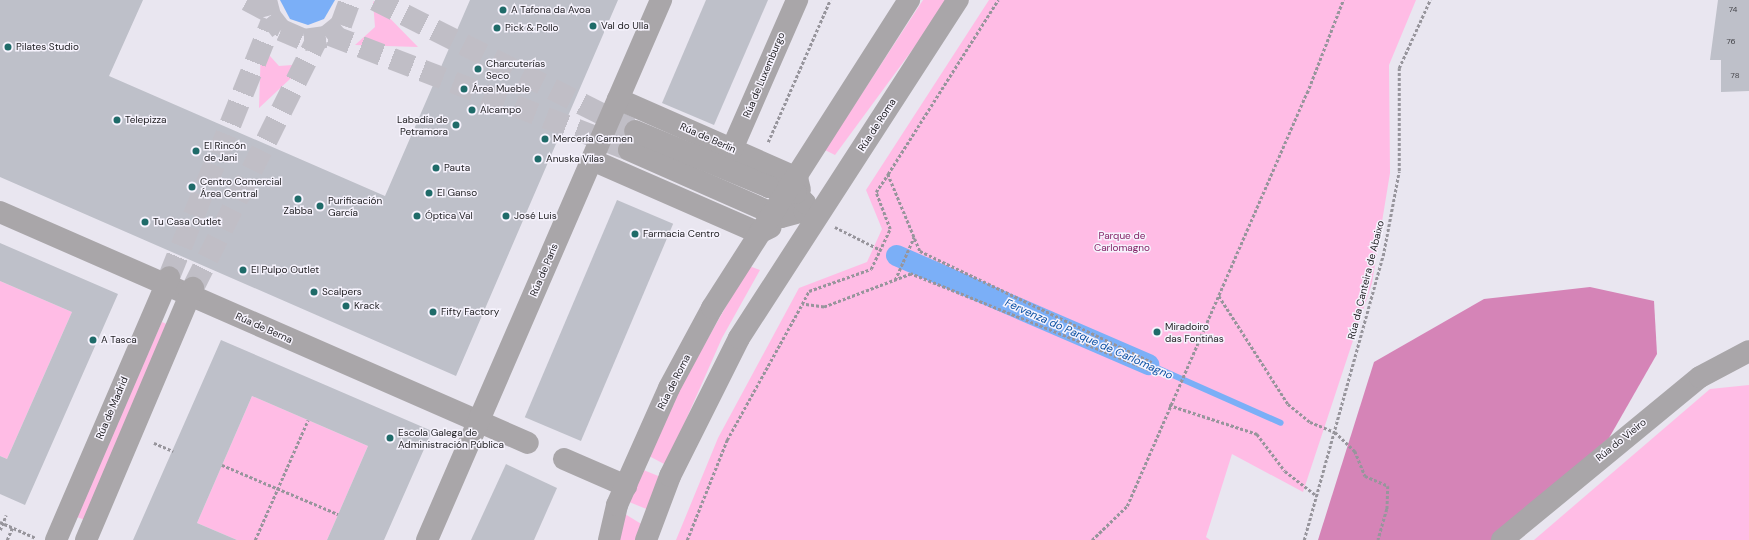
<!DOCTYPE html>
<html>
<head>
<meta charset="utf-8">
<style>
  body { margin:0 }
  #map { position:relative; width:1749px; height:540px; overflow:hidden; background:#e9e6f0; font-family:"DM Sans",sans-serif }
  div>[style] { position:absolute }
  [style*='--x'] { left:calc(var(--x)*1px); top:calc(var(--y)*1px); width:calc(var(--w)*1px); rotate:calc(var(--a)*1deg) }
  .green>* { inset:0; background:#ffbce5; transform-origin:0 0 }
  .forest>* { inset:0; background:#d584b7 }
  .water>* { inset:0; background:#7baff7 }
  .stream>* { height:6px; margin:-3px; padding:0 3px; transform-origin:3px; border-radius:3px; background:#7baff7 }
  .canal>* { height:21px; margin:-10.5px; padding:0 10.5px; transform-origin:10.5px; border-radius:10.5px; background:#7baff7 }
  .building>* { inset:0; background:#bec0c9; transform-origin:0 0 }
  .minor-tunnel>* { height:22px; margin-top:-11px; transform-origin:0; background:repeating-linear-gradient(90deg,#c0bec6 0 22px,transparent 0 33px) }
  .path>* { height:2.5px; margin-top:-1.25px; transform-origin:0; background:repeating-linear-gradient(90deg,#97959c 0 3px,transparent 0 5px) }
  .minor>* { height:22px; margin:-11px; padding:0 11px; transform-origin:11px; border-radius:11px; background:#a9a6a9 }
  .dots>* { width:11px; height:11px; translate:-50% -50%; box-sizing:border-box; border:2px solid #f6f3fd; border-radius:50% }
  span { translate:-50% -50%; white-space:nowrap; text-align:center; line-height:1.15; -webkit-text-stroke:3px #f6f3fd; paint-order:stroke }
  .number-label { font-size:8px; color:#45454a }
  .number-label span { -webkit-text-stroke-width:0 }
  .poi-label { font-size:10px; color:#1d1c1f }
  .left { translate:0 -50%; text-align:left }
  .right { translate:-100% -50%; text-align:right }
  .street-label { font-size:10px; color:#1d1c1f }
  .park-label { font-size:10px; color:#852669 }
  .water-label { font-size:11px; color:#0a51a4; font-style:italic }
</style>
</head>
<body>
<div id="map">
  <div class="green">
    <div style="clip-path:polygon(923px 0,949px 0,835px 155px,825px 150px)"></div>
    <div style="clip-path:polygon(989px 0,1416px 0,1389px 65px,1390px 173px,1372px 283px,1303px 492px,1232px 454px,1206px 537px,1210px 540px,676px 540px,718px 438px,799px 288px,867px 262px,882px 229px,866px 190px)"></div>
    <div style="clip-path:polygon(373px 1px,418px 47px,355px 45px,375px 27px)"></div>
    <div style="clip-path:polygon(261px 46px,279px 66px,306px 64px,259px 108px)"></div>
    <div style="clip-path:polygon(749px 266px,760px 270px,722px 338px,666px 465px,649px 456px,682px 384px)"></div>
    <div style="clip-path:polygon(0 281px,72px 312px,7px 459px,0 456px)"></div>
    <div style="clip-path:polygon(162px 322px,169px 325px,85px 520px,74px 516px)"></div>
    <div style="clip-path:polygon(1749px 385px,1749px 540px,1534px 540px,1710px 389px)"></div>
    <div style="clip-path:polygon(252px 396px,368px 446px,327px 540px,237px 540px,197px 523px)"></div>
    <div style="left:641px;top:469px;width:22px;height:35px;rotate:22deg"></div>
    <div style="clip-path:polygon(625px 514px,643px 525px,638px 540px,618px 540px)"></div>
  </div>
  <div class="forest">
    <div style="clip-path:polygon(1590px 287px,1654px 301px,1657px 354px,1609px 438px,1491px 540px,1318px 540px,1374px 362px,1484px 299px)"></div>
  </div>
  <div class="water">
    <div style="clip-path:polygon(280px 0,335px 0,324px 19px,308px 25px,290px 19px)"></div>
  </div>
  <div class="stream">
    <div style="--x:1148;--y:364;--w:145;--a:23.9"></div>
  </div>
  <div class="canal">
    <div style="--x:896;--y:255;--w:275;--a:23.4"></div>
  </div>
  <div class="building">
    <div style="clip-path:polygon(0 0,143px 0,109px 76px,385px 196px,470px 0,618px 0,456px 376px,0 177px)"></div>
    <div style="clip-path:polygon(706px 0,768px 0,714px 125px,662px 103px)"></div>
    <div style="clip-path:polygon(1718px 0,1749px 0,1749px 91px,1721px 92px,1721px 60px,1710px 60px)"></div>
    <div style="left:617px;top:200px;width:61px;height:236px;rotate:23deg"></div>
    <div style="clip-path:polygon(0 243px,118px 294px,25px 505px,0 494px,0 456px,7px 459px,72px 312px,0 281px)"></div>
    <div style="clip-path:polygon(221px 340px,432px 431px,384px 540px,327px 540px,368px 446px,252px 396px,197px 523px,237px 540px,133px 540px)"></div>
    <div style="clip-path:polygon(506px 464px,557px 488px,534px 540px,471px 540px)"></div>
  </div>
  <div class="minor-tunnel">
    <div style="--x:247;--y:0;--w:24;--a:28"></div>
    <div style="--x:266;--y:0;--w:16;--a:76"></div>
    <div style="--x:270;--y:16;--w:18;--a:52"></div>
    <div style="--x:281;--y:30;--w:25;--a:23"></div>
    <div style="--x:304;--y:40;--w:22;--a:-8"></div>
    <div style="--x:326;--y:37;--w:19;--a:-39"></div>
    <div style="--x:341;--y:25;--w:27;--a:-70"></div>
    <div style="--x:375;--y:0;--w:291;--a:26.7"></div>
    <div style="--x:330;--y:35;--w:320;--a:21"></div>
    <div style="--x:169;--y:277;--w:276;--a:-68.1"></div>
    <div style="--x:193;--y:288;--w:278;--a:-63.5"></div>
  </div>
  <div class="path">
    <div style="--x:768;--y:142;--w:155;--a:-66.4"></div>
    <div style="--x:888;--y:174;--w:206;--a:-57.7"></div>
    <div style="--x:835;--y:227;--w:51;--a:26.6"></div>
    <div style="--x:895;--y:280;--w:47;--a:-66.2"></div>
    <div style="--x:1219;--y:296;--w:128;--a:57.4"></div>
    <div style="--x:1288;--y:404;--w:28;--a:39"></div>
    <div style="--x:1310;--y:422;--w:27;--a:22"></div>
    <div style="--x:1335;--y:432;--w:28;--a:44"></div>
    <div style="--x:1355;--y:451;--w:27;--a:68"></div>
    <div style="--x:1365;--y:476;--w:25;--a:23"></div>
    <div style="--x:1388;--y:486;--w:23;--a:92"></div>
    <div style="--x:1387;--y:509;--w:32;--a:106"></div>
    <div style="--x:1149;--y:370;--w:257;--a:-158"></div>
    <div style="--x:911;--y:274;--w:93;--a:159.2"></div>
    <div style="--x:824;--y:307;--w:22;--a:-172"></div>
    <div style="--x:802;--y:304;--w:15;--a:-62"></div>
    <div style="--x:809;--y:291;--w:66;--a:-19.5"></div>
    <div style="--x:871;--y:269;--w:44;--a:-64.6"></div>
    <div style="--x:890;--y:229;--w:40;--a:-111"></div>
    <div style="--x:876;--y:192;--w:22;--a:-56"></div>
    <div style="--x:888;--y:174;--w:83;--a:67.4"></div>
    <div style="--x:920;--y:251;--w:257;--a:25.6"></div>
    <div style="--x:1169;--y:405;--w:93;--a:18.2"></div>
    <div style="--x:1257;--y:434;--w:46;--a:52.9"></div>
    <div style="--x:1285;--y:471;--w:41;--a:38"></div>
    <div style="--x:154;--y:443;--w:21;--a:23"></div>
    <div style="--x:222;--y:465;--w:126;--a:22.9"></div>
    <div style="--x:0;--y:522;--w:39;--a:24"></div>
    <div style="--x:0;--y:530;--w:16;--a:-68"></div>
    <div style="--x:7;--y:540;--w:13;--a:-67"></div>
    <div style="--x:255;--y:540;--w:131;--a:-66.2"></div>
    <div style="--x:687;--y:540;--w:108;--a:-68.2"></div>
    <div style="--x:727;--y:440;--w:155;--a:-61.1"></div>
    <div style="--x:1092;--y:540;--w:49;--a:-44.2"></div>
    <div style="--x:1127;--y:506;--w:451;--a:-66.5"></div>
    <div style="--x:1307;--y:93;--w:100;--a:-68.8"></div>
    <div style="--x:1304;--y:540;--w:295;--a:-74.5"></div>
    <div style="--x:1383;--y:256;--w:86;--a:-79.3"></div>
    <div style="--x:1399;--y:171;--w:103;--a:-90"></div>
    <div style="--x:1399;--y:68;--w:75;--a:-65.5"></div>
  </div>
  <div class="minor">
    <div style="--x:618;--y:99;--w:196;--a:23.8"></div>
    <div style="--x:797;--y:178;--w:12;--a:76"></div>
    <div style="--x:732;--y:149;--w:163;--a:-66.4"></div>
    <div style="--x:629;--y:150;--w:166;--a:23.8"></div>
    <div style="--x:781;--y:217;--w:24;--a:-15"></div>
    <div style="--x:804;--y:211;--w:8;--a:-83"></div>
    <div style="--x:805;--y:203;--w:13;--a:-132"></div>
    <div style="--x:796;--y:193;--w:28;--a:-167"></div>
    <div style="--x:769;--y:187;--w:145;--a:-157.3"></div>
    <div style="--x:592;--y:160;--w:182;--a:23.6"></div>
    <div style="--x:759;--y:233;--w:13;--a:-27"></div>
    <div style="--x:0;--y:212;--w:576;--a:23.63"></div>
    <div style="--x:564;--y:459;--w:68;--a:23.5"></div>
    <div style="--x:56;--y:540;--w:286;--a:-66.7"></div>
    <div style="--x:86;--y:540;--w:274;--a:-67"></div>
    <div style="--x:427;--y:540;--w:589;--a:-66.57"></div>
    <div style="--x:609;--y:540;--w:36;--a:-77"></div>
    <div style="--x:617;--y:505;--w:128;--a:-66"></div>
    <div style="--x:669;--y:388;--w:91;--a:-61.7"></div>
    <div style="--x:712;--y:308;--w:366;--a:-57.4"></div>
    <div style="--x:646;--y:540;--w:68;--a:-69.4"></div>
    <div style="--x:670;--y:476;--w:154;--a:-63.4"></div>
    <div style="--x:739;--y:338;--w:403;--a:-57.1"></div>
    <div style="--x:1502;--y:540;--w:256;--a:-39.5"></div>
    <div style="--x:1700;--y:377;--w:55;--a:-28"></div>
  </div>
  <div class="dots">
    <div style="left:503px;top:10px;background:#1f6b69"></div>
    <div style="left:593px;top:26px;background:#1f6b69"></div>
    <div style="left:497px;top:28px;background:#1f6b69"></div>
    <div style="left:8px;top:47px;background:#1f6b69"></div>
    <div style="left:478px;top:69px;background:#1f6b69"></div>
    <div style="left:464px;top:89px;background:#1f6b69"></div>
    <div style="left:472px;top:110px;background:#1f6b69"></div>
    <div style="left:117px;top:120px;background:#1f6b69"></div>
    <div style="left:456px;top:125px;background:#1f6b69"></div>
    <div style="left:545px;top:139px;background:#1f6b69"></div>
    <div style="left:196px;top:151px;background:#1f6b69"></div>
    <div style="left:538px;top:159px;background:#1f6b69"></div>
    <div style="left:436px;top:168px;background:#1f6b69"></div>
    <div style="left:192px;top:187px;background:#1f6b69"></div>
    <div style="left:429px;top:193px;background:#1f6b69"></div>
    <div style="left:298px;top:199px;background:#1f6b69"></div>
    <div style="left:320px;top:206px;background:#1f6b69"></div>
    <div style="left:417px;top:216px;background:#1f6b69"></div>
    <div style="left:506px;top:216px;background:#1f6b69"></div>
    <div style="left:145px;top:222px;background:#1f6b69"></div>
    <div style="left:635px;top:234px;background:#1f6b69"></div>
    <div style="left:243px;top:270px;background:#1f6b69"></div>
    <div style="left:314px;top:292px;background:#1f6b69"></div>
    <div style="left:346px;top:306px;background:#1f6b69"></div>
    <div style="left:433px;top:312px;background:#1f6b69"></div>
    <div style="left:1157px;top:332px;background:#1f6b69"></div>
    <div style="left:93px;top:340px;background:#1f6b69"></div>
    <div style="left:390px;top:438px;background:#1f6b69"></div>
  </div>
  <div class="number-label">
    <span style="left:1733px;top:10px">74</span>
    <span style="left:1731px;top:42px">76</span>
    <span style="left:1735px;top:76px">78</span>
  </div>
  <div class="poi-label">
    <span class="left" style="left:511px;top:10px">A Tafona da Avoa</span>
    <span class="left" style="left:601px;top:26px">Val do Ulla</span>
    <span class="left" style="left:505px;top:28px">Pick &amp; Pollo</span>
    <span class="left" style="left:16px;top:47px">Pilates Studio</span>
    <span class="left" style="left:486px;top:69px">Charcuterías<br>Seco</span>
    <span class="left" style="left:472px;top:89px">Área Mueble</span>
    <span class="left" style="left:480px;top:110px">Alcampo</span>
    <span class="right" style="left:448px;top:125px">Labadía de<br>Petramora</span>
    <span class="left" style="left:125px;top:120px">Telepizza</span>
    <span class="left" style="left:553px;top:139px">Mercería Carmen</span>
    <span class="left" style="left:204px;top:151px">El Rincón<br>de Jani</span>
    <span class="left" style="left:546px;top:159px">Anuska Vilas</span>
    <span class="left" style="left:444px;top:168px">Pauta</span>
    <span class="left" style="left:200px;top:187px">Centro Comercial<br>Área Central</span>
    <span class="left" style="left:437px;top:193px">El Ganso</span>
    <span class="left" style="left:328px;top:206px">Purificación<br>García</span>
    <span style="left:298px;top:211px">Zabba</span>
    <span class="left" style="left:425px;top:216px">Óptica Val</span>
    <span class="left" style="left:514px;top:216px">José Luis</span>
    <span class="left" style="left:153px;top:222px">Tu Casa Outlet</span>
    <span class="left" style="left:643px;top:234px">Farmacia Centro</span>
    <span class="left" style="left:251px;top:270px">El Pulpo Outlet</span>
    <span class="left" style="left:322px;top:292px">Scalpers</span>
    <span class="left" style="left:354px;top:306px">Krack</span>
    <span class="left" style="left:441px;top:312px">Fifty Factory</span>
    <span class="left" style="left:1165px;top:332px">Miradoiro<br>das Fontiñas</span>
    <span class="left" style="left:101px;top:340px">A Tasca</span>
    <span class="left" style="left:398px;top:438px">Escola Galega de<br>Administración Pública</span>
  </div>
  <div class="street-label">
    <span style="left:764px;top:75px;rotate:-67deg">Rúa de Luxemburgo</span>
    <span style="left:877px;top:125px;rotate:-57deg">Rúa de Roma</span>
    <span style="left:708px;top:138px;rotate:24deg">Rúa de Berlín</span>
    <span style="left:544px;top:270px;rotate:-67deg">Rúa de París</span>
    <span style="left:1366px;top:280px;rotate:-76deg">Rúa da Canteira de Abaixo</span>
    <span style="left:264px;top:328px;rotate:24deg">Rúa de Berna</span>
    <span style="left:674px;top:382px;rotate:-63deg">Rúa de Roma</span>
    <span style="left:112px;top:408px;rotate:-67deg">Rúa de Madrid</span>
    <span style="left:1621px;top:440px;rotate:-39deg">Rúa do Vieiro</span>
  </div>
  <div class="park-label">
    <span style="left:1122px;top:241px">Parque de<br>Carlomagno</span>
  </div>
  <div class="water-label">
    <span style="left:1089px;top:339px;rotate:24deg">Fervenza do Parque de Carlomagno</span>
  </div>
</div>
</body>
</html>
